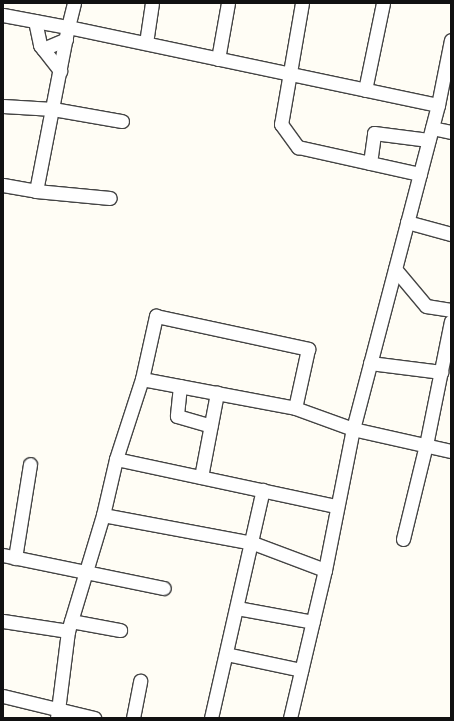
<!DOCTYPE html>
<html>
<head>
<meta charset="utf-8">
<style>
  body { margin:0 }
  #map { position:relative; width:454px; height:721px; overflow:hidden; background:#fffdf5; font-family:"Noto Serif",serif }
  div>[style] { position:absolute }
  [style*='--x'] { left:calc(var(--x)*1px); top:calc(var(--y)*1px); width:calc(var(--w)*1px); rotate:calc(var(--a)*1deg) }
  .roads { filter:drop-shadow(1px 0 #444) drop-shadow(-1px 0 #444) drop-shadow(0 1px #444) drop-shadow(0 -1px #444) }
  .street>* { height:13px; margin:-6.5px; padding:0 6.5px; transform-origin:6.5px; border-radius:6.5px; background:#fff }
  span { translate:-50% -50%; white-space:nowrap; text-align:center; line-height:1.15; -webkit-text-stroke:4px #fff; paint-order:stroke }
  .frame { position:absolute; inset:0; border:4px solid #111; pointer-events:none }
</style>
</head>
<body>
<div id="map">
  <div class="roads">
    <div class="street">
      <div style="--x:302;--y:3;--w:123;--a:99.8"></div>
      <div style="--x:281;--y:124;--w:29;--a:54"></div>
      <div style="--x:298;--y:147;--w:125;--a:12.5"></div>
      <div style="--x:3;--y:15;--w:66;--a:10.5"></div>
      <div style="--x:68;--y:27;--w:25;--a:-76"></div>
      <div style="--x:35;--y:21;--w:25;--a:78"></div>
      <div style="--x:40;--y:45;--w:33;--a:52"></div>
      <div style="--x:146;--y:43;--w:40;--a:-81.5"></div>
      <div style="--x:43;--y:49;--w:25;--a:-23"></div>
      <div style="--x:218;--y:59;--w:57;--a:-79.9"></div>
      <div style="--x:365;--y:90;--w:89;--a:-78.3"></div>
      <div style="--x:3;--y:106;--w:50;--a:3.4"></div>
      <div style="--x:53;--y:109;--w:70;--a:9.9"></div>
      <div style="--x:432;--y:128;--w:19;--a:12"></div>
      <div style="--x:370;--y:163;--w:30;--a:-82"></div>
      <div style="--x:374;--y:133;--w:55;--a:7.3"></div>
      <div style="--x:3;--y:185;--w:34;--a:10"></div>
      <div style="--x:36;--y:191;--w:167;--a:-79"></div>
      <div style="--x:68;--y:27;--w:378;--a:11.9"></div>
      <div style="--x:36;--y:191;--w:74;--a:5.4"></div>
      <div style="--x:407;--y:222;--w:46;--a:15.3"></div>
      <div style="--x:395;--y:269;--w:48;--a:50"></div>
      <div style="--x:426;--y:306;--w:25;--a:9"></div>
      <div style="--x:370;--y:363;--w:72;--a:7.2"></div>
      <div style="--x:142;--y:379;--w:156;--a:10.7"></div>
      <div style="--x:295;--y:408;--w:62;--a:19.9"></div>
      <div style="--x:353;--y:429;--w:335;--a:-75.3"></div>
      <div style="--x:438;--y:105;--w:66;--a:-78.7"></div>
      <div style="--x:180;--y:386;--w:30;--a:96"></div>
      <div style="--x:177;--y:416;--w:35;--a:16"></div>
      <div style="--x:116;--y:459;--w:225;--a:12.1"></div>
      <div style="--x:201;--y:477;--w:86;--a:-79.2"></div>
      <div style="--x:103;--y:515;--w:153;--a:10.6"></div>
      <div style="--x:253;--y:543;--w:77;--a:20.6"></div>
      <div style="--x:403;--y:539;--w:97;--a:-76.3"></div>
      <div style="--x:426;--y:445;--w:126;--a:-78.6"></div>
      <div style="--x:3;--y:555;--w:164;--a:11.6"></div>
      <div style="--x:15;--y:558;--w:95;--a:-80.9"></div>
      <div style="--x:237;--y:608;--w:77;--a:10.4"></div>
      <div style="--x:3;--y:621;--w:66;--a:8.7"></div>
      <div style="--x:71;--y:621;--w:50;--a:10.4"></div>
      <div style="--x:226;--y:654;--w:77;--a:12"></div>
      <div style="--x:3;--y:696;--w:94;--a:13.6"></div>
      <div style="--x:57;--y:718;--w:88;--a:-82.8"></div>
      <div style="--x:68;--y:631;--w:121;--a:-73.2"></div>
      <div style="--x:103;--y:515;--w:57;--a:-76.9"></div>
      <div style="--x:116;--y:459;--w:84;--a:-72"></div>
      <div style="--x:142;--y:379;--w:65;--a:-77.5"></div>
      <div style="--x:156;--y:316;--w:156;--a:12.2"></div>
      <div style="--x:308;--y:349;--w:60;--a:102.4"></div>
      <div style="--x:133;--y:718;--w:38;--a:-79"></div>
      <div style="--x:211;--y:718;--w:234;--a:-77.2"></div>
      <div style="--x:290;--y:718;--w:152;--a:-76.7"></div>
      <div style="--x:325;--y:570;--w:144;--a:-78.8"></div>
      <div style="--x:353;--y:429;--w:100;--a:12.7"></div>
    </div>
  </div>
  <div class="frame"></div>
</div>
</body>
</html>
